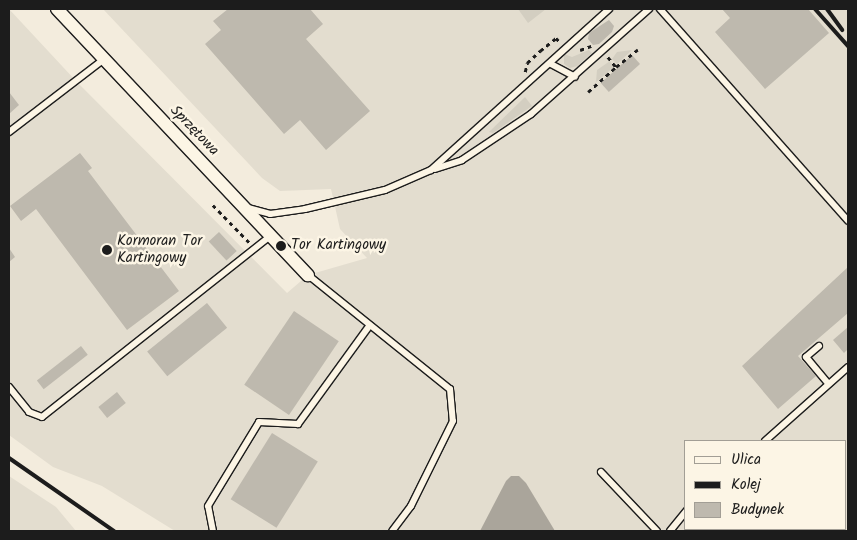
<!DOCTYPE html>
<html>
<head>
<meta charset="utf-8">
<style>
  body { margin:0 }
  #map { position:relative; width:857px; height:540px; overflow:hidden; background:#f3ecdd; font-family:Kalam,sans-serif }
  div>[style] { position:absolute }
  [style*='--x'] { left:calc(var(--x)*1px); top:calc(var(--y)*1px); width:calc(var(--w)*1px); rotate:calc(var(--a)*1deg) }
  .built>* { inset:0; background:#e3ddcf }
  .green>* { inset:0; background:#d3cec1 }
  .water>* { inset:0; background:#aaa59b }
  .building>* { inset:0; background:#beb9ae; transform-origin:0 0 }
  .path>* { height:2.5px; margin-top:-1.25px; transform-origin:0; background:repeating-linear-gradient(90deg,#1c1c1c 0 4px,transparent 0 8px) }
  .roads { filter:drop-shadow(1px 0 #1c1c1c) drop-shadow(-1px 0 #1c1c1c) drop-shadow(0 1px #1c1c1c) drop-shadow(0 -1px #1c1c1c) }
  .service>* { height:6px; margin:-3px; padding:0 3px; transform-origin:3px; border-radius:3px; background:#fcf5e5 }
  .minor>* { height:12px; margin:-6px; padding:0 6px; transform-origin:6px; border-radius:6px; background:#fcf5e5 }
  .rail>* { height:4px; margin:-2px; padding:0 2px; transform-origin:2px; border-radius:2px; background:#1c1c1c }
  .dots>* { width:14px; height:14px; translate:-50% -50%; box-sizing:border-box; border:2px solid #fcf5e5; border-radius:50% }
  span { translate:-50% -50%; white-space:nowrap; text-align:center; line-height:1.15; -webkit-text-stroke:5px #fcf5e5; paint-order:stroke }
  .street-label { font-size:15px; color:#1c1c1c }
  .poi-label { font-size:15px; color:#1c1c1c }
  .left { translate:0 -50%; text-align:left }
  .frame { position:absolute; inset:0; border:10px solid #1c1c1c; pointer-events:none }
  .legend { position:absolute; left:684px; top:440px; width:162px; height:90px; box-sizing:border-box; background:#fcf5e5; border:1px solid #a29e95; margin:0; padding:6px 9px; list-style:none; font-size:15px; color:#1c1c1c }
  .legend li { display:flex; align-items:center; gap:10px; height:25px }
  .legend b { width:25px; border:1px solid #a29e95 }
</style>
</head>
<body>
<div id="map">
  <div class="built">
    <div style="clip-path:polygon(evenodd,9px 9px,76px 81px,287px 293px,308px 275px,367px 258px,340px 229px,331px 189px,280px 191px,262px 178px,103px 9px,848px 9px,848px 531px,175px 531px,102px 486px,53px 467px,9px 435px,9px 9px,686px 441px,846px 441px,846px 529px,686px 529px,686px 441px)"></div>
    <div style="clip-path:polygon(9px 476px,56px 507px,76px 531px,9px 531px)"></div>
  </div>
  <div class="green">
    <div style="clip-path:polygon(518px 9px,546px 9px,528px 23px)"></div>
    <div style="clip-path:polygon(589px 50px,592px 53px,577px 66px,570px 68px,564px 64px,564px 54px,572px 57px)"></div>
    <div style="clip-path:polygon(632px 50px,617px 64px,612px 59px,617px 52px)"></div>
    <div style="clip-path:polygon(610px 61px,614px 67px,596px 82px,597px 70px)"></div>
    <div style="clip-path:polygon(525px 97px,532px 106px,493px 133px,489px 132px)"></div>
  </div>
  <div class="water">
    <div style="clip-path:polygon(511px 476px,519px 476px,526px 483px,555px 531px,480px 531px,506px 481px)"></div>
  </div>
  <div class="building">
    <div style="clip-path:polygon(228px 9px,310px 9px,323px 24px,306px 39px,370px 111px,326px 150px,300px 120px,284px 134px,205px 44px,221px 30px,213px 21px)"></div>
    <div style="clip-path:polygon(722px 9px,808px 9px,829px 33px,765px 89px,715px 32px,730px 18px)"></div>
    <div style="clip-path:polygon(609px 20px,614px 26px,612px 32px,599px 44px,593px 45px,588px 39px,589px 33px)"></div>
    <div style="left:632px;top:55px;width:12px;height:42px;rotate:48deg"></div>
    <div style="clip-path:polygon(9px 92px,19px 105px,9px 114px)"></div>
    <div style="clip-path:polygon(80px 153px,92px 168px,88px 171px,179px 291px,127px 330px,36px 209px,21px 221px,10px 206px)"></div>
    <div style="left:219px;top:232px;width:26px;height:14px;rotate:47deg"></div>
    <div style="clip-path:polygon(9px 248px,15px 257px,9px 262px)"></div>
    <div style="clip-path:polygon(848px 267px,848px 313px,798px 356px,816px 376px,778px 409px,742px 366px)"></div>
    <div style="left:207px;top:303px;width:32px;height:77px;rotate:51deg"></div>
    <div style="left:294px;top:311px;width:54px;height:89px;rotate:34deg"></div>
    <div style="clip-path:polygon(848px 327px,848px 349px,844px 353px,833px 340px)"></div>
    <div style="left:81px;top:346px;width:11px;height:56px;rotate:52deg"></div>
    <div style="left:117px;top:392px;width:14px;height:24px;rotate:51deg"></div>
    <div style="left:272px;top:433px;width:54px;height:78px;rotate:32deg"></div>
  </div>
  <div class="path">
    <div style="--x:580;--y:50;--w:12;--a:-20"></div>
    <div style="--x:608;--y:57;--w:13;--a:51"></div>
    <div style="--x:616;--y:67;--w:28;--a:-39"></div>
    <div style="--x:525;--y:72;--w:9;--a:-77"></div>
    <div style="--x:527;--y:63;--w:18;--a:-43"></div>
    <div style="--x:540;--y:51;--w:21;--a:-39"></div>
    <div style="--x:556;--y:38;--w:4;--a:45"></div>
    <div style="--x:588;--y:92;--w:38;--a:-42"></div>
    <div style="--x:213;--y:205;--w:52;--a:45.8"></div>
  </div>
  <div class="roads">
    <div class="service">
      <div style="--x:660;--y:9;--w:283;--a:48.4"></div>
      <div style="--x:551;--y:64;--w:27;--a:28"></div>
      <div style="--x:9;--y:132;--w:118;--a:-37.5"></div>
      <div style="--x:435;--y:169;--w:28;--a:-18"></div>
      <div style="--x:462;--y:160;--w:83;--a:-33.7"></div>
      <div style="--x:531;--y:114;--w:158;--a:-41.7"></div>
      <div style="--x:248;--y:208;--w:23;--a:15"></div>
      <div style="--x:270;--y:214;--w:35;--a:-8"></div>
      <div style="--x:305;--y:209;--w:82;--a:-13.4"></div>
      <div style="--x:385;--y:190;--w:50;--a:-23.5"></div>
      <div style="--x:431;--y:170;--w:240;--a:-42.1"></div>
      <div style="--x:308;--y:275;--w:182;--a:38.8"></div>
      <div style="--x:450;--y:389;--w:32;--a:85"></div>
      <div style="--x:453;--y:421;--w:95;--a:116.3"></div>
      <div style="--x:411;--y:506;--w:31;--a:127"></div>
      <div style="--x:819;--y:346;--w:17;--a:140"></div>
      <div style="--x:806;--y:357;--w:35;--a:50"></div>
      <div style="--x:9;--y:387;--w:32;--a:51"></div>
      <div style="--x:29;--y:412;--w:14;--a:21"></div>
      <div style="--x:42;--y:417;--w:293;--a:-38.4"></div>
      <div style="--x:765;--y:441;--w:111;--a:-41.7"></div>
      <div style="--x:601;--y:472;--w:81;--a:46.5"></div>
      <div style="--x:213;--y:531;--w:25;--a:-101"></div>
      <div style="--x:208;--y:506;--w:98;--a:-58.7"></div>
      <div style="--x:259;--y:422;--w:39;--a:3"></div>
      <div style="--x:298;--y:424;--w:122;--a:-54"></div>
      <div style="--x:670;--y:531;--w:26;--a:-51"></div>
    </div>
    <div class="minor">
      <div style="--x:57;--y:9;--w:366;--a:46.7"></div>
    </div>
  </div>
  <div class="rail">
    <div style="--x:815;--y:9;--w:50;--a:48.3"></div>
    <div style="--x:827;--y:9;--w:26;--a:54"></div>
    <div style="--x:9;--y:458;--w:128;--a:34.8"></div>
  </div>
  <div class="dots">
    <div style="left:281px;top:246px;background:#1c1c1c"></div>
    <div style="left:107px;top:250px;background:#1c1c1c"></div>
  </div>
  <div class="street-label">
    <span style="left:194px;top:131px;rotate:46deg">Sprzętowa</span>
  </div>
  <div class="poi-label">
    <span class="left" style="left:117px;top:250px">Kormoran Tor<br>Kartingowy</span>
    <span class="left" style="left:291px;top:246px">Tor Kartingowy</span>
  </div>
  <div class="frame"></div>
  <ul class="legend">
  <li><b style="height:6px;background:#fcf5e5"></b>Ulica</li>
  <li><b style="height:6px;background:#1c1c1c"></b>Kolej</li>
  <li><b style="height:14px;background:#beb9ae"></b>Budynek</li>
  </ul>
</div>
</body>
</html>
